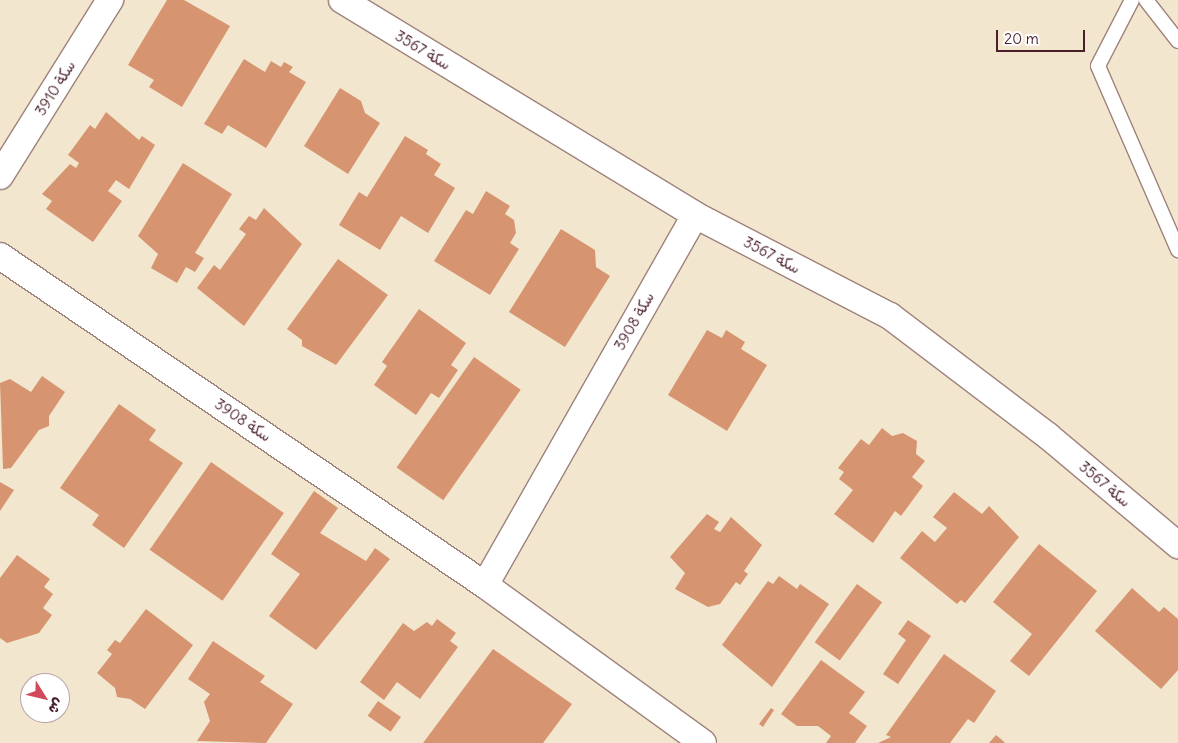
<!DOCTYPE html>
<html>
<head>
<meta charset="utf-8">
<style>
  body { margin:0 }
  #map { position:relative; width:1178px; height:743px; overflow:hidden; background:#f3e6ce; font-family:Delius,"Playpen Sans Arabic",sans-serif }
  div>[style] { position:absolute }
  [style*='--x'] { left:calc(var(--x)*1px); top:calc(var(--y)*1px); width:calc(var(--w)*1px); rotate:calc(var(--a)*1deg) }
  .building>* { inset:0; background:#d69570; transform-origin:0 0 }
  .roads { filter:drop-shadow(1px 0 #9e827c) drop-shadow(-1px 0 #9e827c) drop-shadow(0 1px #9e827c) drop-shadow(0 -1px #9e827c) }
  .lane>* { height:14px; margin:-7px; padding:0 7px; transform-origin:7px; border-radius:7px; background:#fff }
  .street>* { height:26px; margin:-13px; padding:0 13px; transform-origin:13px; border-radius:13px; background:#fff }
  span { translate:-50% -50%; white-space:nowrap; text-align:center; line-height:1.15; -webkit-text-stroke:4px #fff; paint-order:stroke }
  .street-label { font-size:15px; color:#4a1f2b }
  .north { position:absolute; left:20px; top:673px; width:50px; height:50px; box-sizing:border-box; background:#fff; border:1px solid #b7a5aa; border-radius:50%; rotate:126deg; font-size:14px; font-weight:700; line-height:20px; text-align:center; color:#4a1f2b }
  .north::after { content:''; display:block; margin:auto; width:18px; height:22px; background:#d1495b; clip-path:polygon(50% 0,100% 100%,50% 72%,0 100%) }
  .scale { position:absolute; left:996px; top:30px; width:89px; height:22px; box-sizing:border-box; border:2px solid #4a1f2b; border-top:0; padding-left:6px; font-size:15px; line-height:18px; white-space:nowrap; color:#4a1f2b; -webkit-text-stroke:4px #fff; paint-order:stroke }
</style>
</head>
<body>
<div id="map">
  <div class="building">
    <div style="clip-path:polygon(167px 0,184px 0,230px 26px,182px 107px,149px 87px,154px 80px,128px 65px)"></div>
    <div style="clip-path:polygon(244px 59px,265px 72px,271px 61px,281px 67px,284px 62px,293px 67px,289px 72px,306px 82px,266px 148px,228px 125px,222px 134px,204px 124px)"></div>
    <div style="clip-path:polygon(340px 88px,361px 101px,365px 113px,380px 123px,348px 174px,304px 146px)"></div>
    <div style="clip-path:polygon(106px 112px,139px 140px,142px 136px,155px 145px,129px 189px,116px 180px,108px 191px,122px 201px,93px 242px,46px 209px,52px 201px,42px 194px,70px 164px,76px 168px,79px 163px,68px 155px,90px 125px,95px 129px)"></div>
    <div style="clip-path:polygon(405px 136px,428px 150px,426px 154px,441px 164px,434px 175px,455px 188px,428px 233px,401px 216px,380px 250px,339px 225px,359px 192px,367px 197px)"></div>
    <div style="clip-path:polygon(183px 163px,232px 194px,195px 253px,204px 258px,195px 272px,186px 267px,177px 283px,151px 268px,158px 254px,138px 236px)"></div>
    <div style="clip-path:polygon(486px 191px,510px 206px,505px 214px,514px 220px,516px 233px,510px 243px,519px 249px,490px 295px,434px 261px,466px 210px,473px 214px)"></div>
    <div style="clip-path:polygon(264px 208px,302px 244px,244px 326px,197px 288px,214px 265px,220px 270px,246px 234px,239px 229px,249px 216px,256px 220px)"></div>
    <div style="clip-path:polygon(561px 229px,595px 250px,596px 267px,610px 276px,565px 347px,509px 312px)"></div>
    <div style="clip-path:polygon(338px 259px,388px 295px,336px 365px,302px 346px,302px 340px,287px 329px)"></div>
    <div style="clip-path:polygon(419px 309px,466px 343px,451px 365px,458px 370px,439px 398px,431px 393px,416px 415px,374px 385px,387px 366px,382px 362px)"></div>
    <div style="clip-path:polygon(707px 330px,722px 338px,726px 330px,745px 342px,741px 349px,767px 365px,727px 431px,668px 395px)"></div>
    <div style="left:474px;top:357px;width:57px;height:135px;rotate:35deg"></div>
    <div style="clip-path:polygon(42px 376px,65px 392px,49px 416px,49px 426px,39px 430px,11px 468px,3px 469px,0 383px,10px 379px,31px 392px)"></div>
    <div style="clip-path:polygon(119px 404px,156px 430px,149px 440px,183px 463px,124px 548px,92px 525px,99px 515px,60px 488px)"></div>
    <div style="clip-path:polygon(882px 428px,892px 436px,903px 433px,917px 441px,916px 454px,925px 461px,912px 477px,923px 486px,901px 516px,895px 511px,873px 543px,834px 514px,853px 490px,839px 479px,844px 472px,838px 468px,861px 439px,869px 445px)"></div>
    <div style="left:211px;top:462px;width:89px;height:107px;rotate:35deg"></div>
    <div style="clip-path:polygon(0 482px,14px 490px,0 511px)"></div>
    <div style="clip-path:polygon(314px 491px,338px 508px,320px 533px,366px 561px,375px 548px,390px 559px,316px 650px,269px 616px,300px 574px,271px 554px)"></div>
    <div style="clip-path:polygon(954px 492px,982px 514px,989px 506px,1019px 537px,965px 603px,961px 600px,957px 604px,900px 558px,922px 531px,935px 542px,947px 528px,933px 517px)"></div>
    <div style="clip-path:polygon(707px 514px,719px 522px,714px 529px,720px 532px,731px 517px,762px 545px,744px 571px,748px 574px,740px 585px,736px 582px,720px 604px,708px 607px,675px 589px,685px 573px,670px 557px)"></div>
    <div style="clip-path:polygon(1039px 544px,1097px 591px,1029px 676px,1010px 661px,1032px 634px,993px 602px)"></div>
    <div style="clip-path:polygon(17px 555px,50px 579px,44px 587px,53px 594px,43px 608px,52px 615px,39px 633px,7px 643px,0 638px,0 578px)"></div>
    <div style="clip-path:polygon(779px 576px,797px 589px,800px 584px,829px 604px,772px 687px,722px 645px,768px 581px,773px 584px)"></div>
    <div style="left:857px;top:584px;width:31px;height:72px;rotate:36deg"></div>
    <div style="clip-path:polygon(1132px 588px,1159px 612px,1164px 607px,1178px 619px,1178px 670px,1161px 689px,1095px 631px)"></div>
    <div style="clip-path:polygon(146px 609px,193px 645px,145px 709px,130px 699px,117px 697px,115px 688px,97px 673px,112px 654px,107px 650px,115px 640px,120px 643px)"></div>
    <div style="clip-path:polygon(437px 619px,456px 633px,450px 641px,458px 647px,420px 699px,397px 682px,384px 700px,360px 682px,403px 623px,414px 631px,427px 622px,432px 626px)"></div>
    <div style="clip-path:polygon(908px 620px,931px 636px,898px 684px,883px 674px,906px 640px,898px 634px)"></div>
    <div style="clip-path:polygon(213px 641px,265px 676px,260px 682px,293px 704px,266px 743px,197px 741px,210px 721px,204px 702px,210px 694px,188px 679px)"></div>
    <div style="clip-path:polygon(493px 649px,572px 704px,543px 743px,423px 743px)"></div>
    <div style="clip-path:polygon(944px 654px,996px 691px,974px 723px,968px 719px,950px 743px,878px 743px,891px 737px,886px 735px)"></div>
    <div style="clip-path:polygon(821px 660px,865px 692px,849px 713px,867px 726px,855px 743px,826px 743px,831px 736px,818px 726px,797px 726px,781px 714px)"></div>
    <div style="left:378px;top:701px;width:28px;height:18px;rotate:35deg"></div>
    <div style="clip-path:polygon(771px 708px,774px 710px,763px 727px,759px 724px)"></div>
    <div style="clip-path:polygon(996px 735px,1002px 740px,1005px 743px,989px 743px)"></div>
  </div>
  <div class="roads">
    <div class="lane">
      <div style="--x:1132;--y:0;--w:74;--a:117.3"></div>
      <div style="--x:1098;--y:66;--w:201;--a:66.5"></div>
      <div style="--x:1146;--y:0;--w:52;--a:52"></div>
    </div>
    <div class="street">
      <div style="--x:342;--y:0;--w:413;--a:31.3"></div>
      <div style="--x:695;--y:215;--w:220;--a:27.4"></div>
      <div style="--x:890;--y:316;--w:198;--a:37.2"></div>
      <div style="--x:1048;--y:436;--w:170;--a:40"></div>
      <div style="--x:0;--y:176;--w:208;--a:-58"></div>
      <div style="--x:0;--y:256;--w:586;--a:34.15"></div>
      <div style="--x:485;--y:585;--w:269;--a:35.9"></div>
      <div style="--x:485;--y:585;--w:425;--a:-60.4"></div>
    </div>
  </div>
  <div class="street-label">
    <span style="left:423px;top:50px;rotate:31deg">سكة 3567</span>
    <span style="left:55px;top:88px;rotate:-58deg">سكة 3910</span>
    <span style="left:772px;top:255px;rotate:28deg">سكة 3567</span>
    <span style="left:634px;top:321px;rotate:-60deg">سكة 3908</span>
    <span style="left:243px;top:420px;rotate:34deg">سكة 3908</span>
    <span style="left:1105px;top:484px;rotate:40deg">سكة 3567</span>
  </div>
  <div class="north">ش</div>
  <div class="scale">20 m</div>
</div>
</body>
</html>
